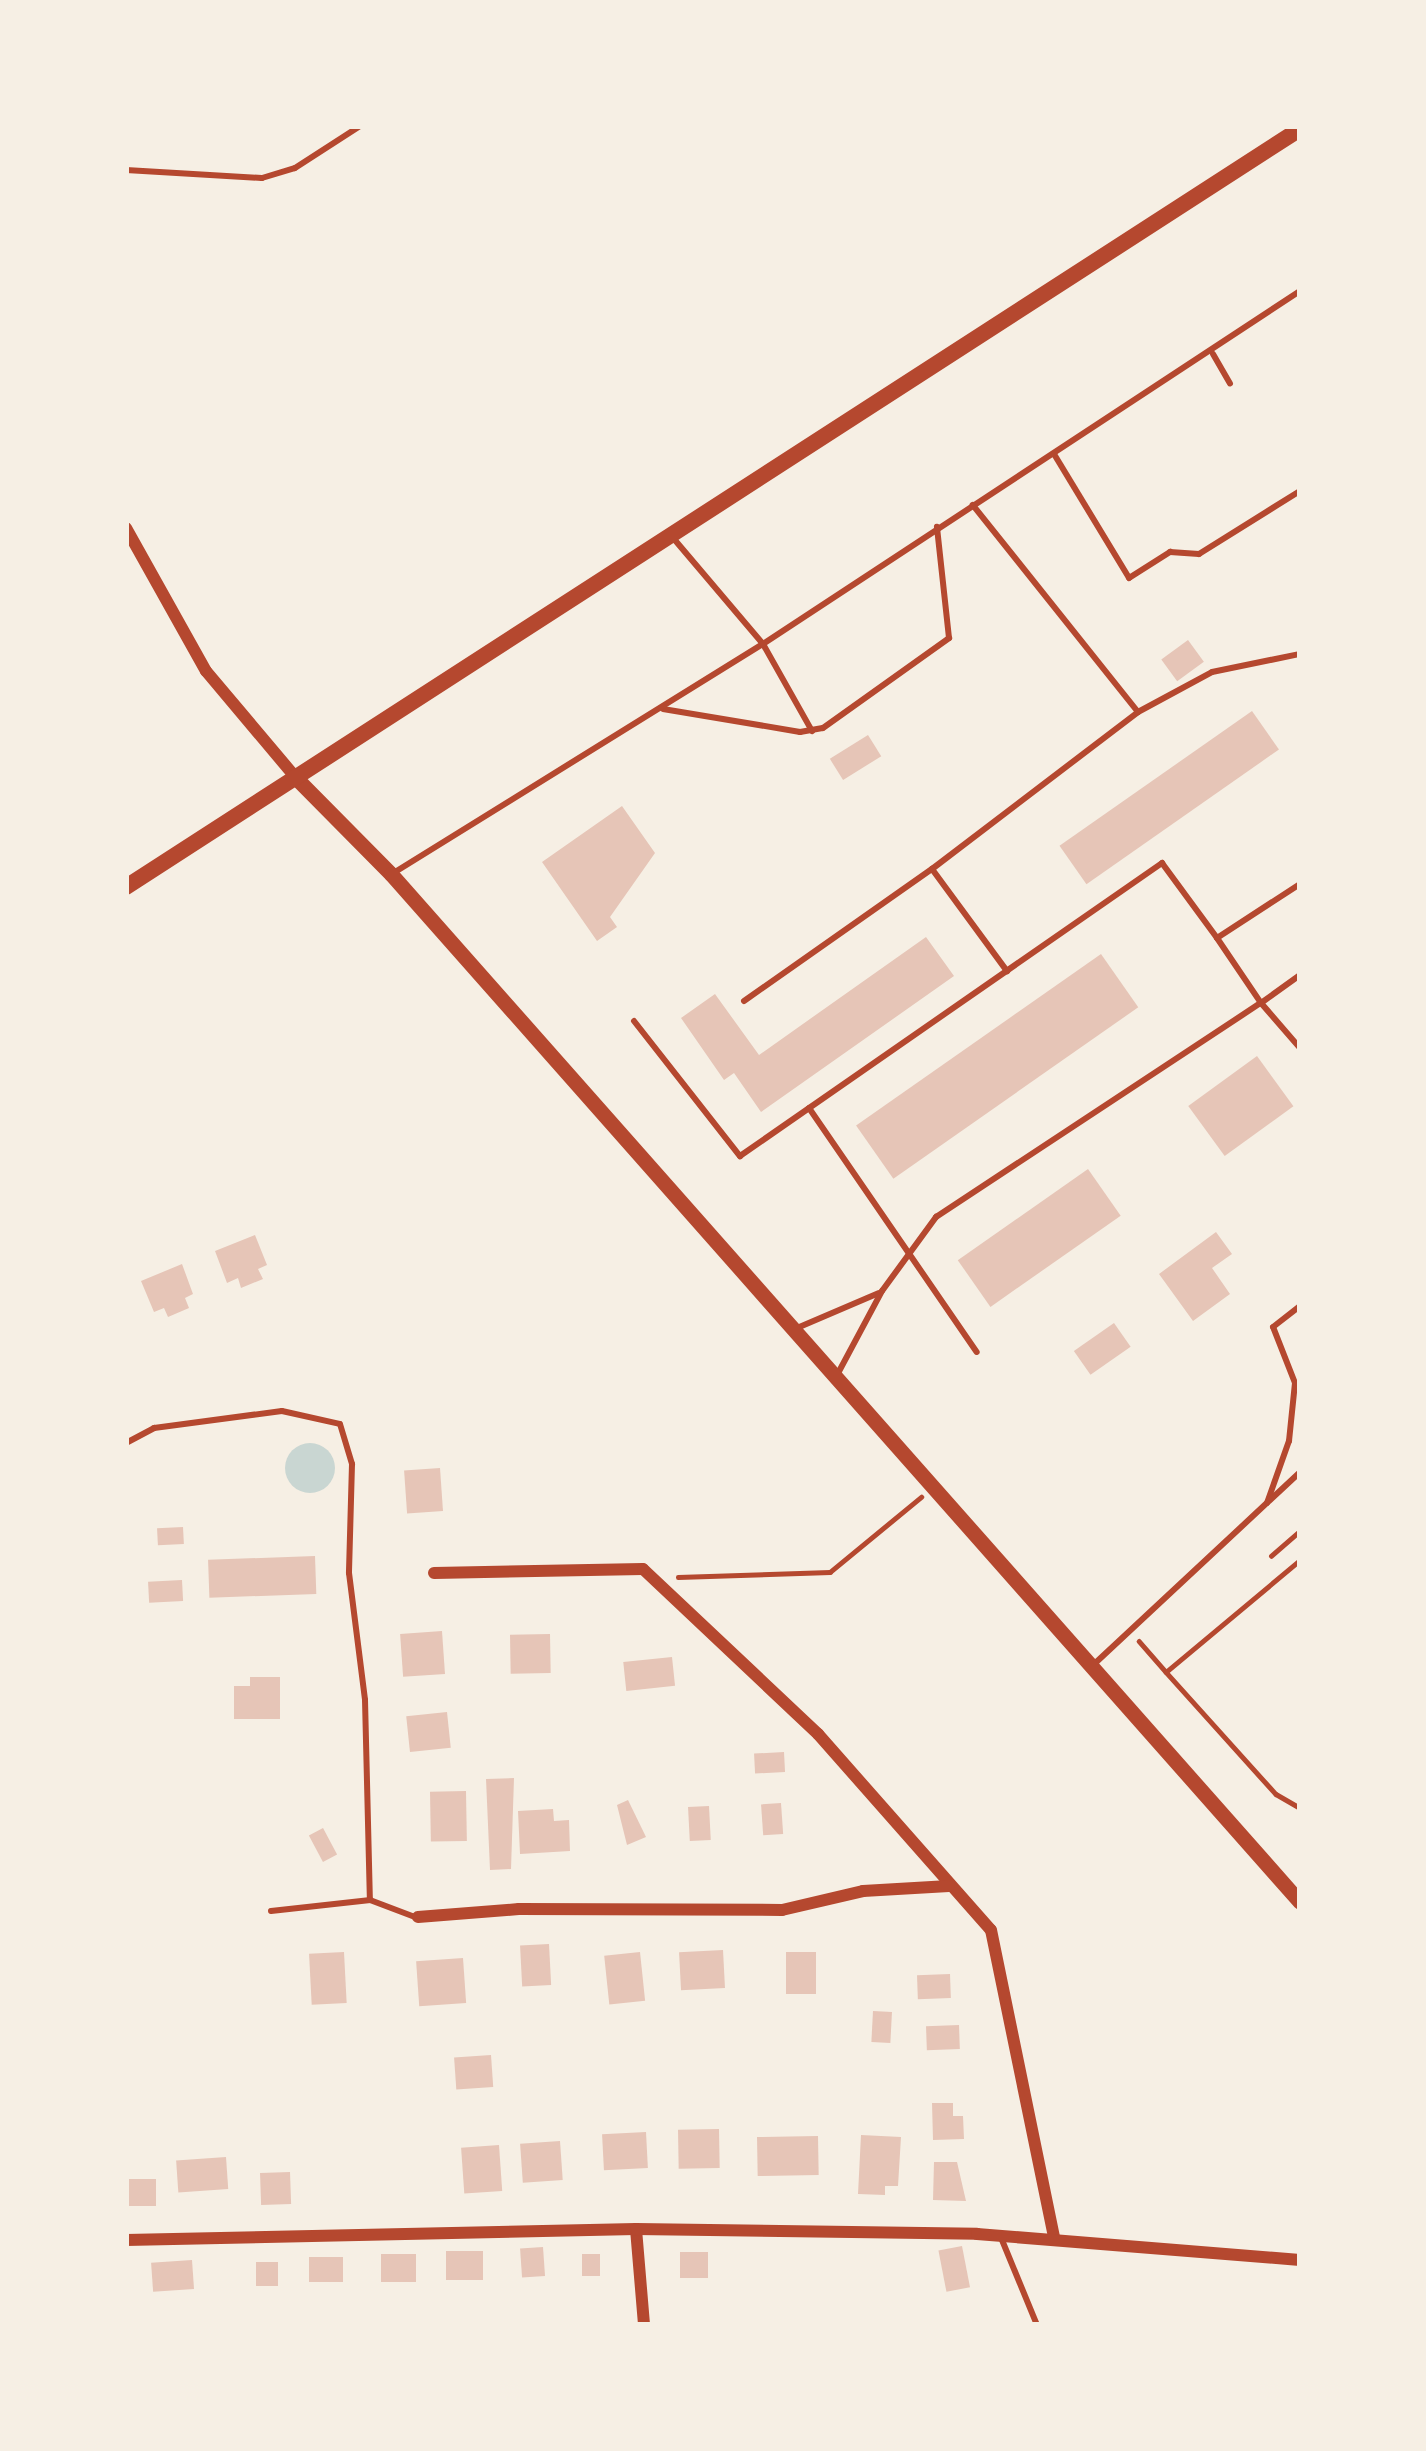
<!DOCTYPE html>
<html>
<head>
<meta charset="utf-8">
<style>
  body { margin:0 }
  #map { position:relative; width:1426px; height:2451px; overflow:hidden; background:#f6efe4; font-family:"Work Sans",sans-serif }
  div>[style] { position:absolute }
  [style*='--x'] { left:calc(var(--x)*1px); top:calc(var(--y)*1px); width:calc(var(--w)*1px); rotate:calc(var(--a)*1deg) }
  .water>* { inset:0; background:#c9d6d2 }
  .round { border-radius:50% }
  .building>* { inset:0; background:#e6c5b7; transform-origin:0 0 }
  .path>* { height:4.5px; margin:-2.25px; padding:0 2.25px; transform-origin:2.25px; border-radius:2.25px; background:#b5482f }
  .service>* { height:6px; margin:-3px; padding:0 3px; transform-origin:3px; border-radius:3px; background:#b5482f }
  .minor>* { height:12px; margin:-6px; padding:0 6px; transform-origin:6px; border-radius:6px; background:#b5482f }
  .tertiary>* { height:15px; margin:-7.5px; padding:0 7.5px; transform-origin:7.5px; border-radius:7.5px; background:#b5482f }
  .secondary>* { height:16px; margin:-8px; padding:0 8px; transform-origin:8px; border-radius:8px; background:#b5482f }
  span { translate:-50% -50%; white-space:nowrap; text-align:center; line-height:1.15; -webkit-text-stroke:10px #f6efe4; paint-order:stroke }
  .frame { position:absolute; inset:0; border:129px solid #f6efe4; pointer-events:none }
</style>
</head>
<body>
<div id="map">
  <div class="water">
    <div class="round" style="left:285px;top:1443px;width:50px;height:50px"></div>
  </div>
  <div class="building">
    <div style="left:1188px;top:640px;width:27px;height:33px;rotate:54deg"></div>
    <div style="left:1252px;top:711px;width:47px;height:235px;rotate:55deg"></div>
    <div style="left:868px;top:735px;width:25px;height:45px;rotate:58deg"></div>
    <div style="clip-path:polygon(622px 806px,655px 853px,610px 917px,617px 927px,597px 941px,542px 862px)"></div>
    <div style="clip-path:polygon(926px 937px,954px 976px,761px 1112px,734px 1073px,724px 1080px,681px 1018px,715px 994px,759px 1055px)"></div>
    <div style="left:1101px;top:954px;width:65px;height:299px;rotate:55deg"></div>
    <div style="left:1257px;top:1056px;width:62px;height:85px;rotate:54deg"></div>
    <div style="left:1088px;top:1169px;width:57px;height:159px;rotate:55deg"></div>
    <div style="clip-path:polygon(1216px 1232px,1232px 1254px,1212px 1268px,1230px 1294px,1193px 1321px,1159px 1274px)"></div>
    <div style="clip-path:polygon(255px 1235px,267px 1265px,258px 1269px,263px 1279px,241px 1288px,238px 1278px,227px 1283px,215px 1251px)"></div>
    <div style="clip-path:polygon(182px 1264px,193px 1294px,185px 1298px,189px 1308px,168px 1317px,164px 1308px,154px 1312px,141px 1281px)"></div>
    <div style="left:1114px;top:1323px;width:29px;height:49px;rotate:55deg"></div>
    <div style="left:440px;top:1468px;width:43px;height:36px;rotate:86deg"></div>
    <div style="left:183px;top:1527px;width:17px;height:26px;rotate:87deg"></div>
    <div style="left:315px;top:1556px;width:38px;height:107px;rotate:88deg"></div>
    <div style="left:182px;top:1580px;width:21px;height:34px;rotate:87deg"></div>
    <div style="left:442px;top:1631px;width:43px;height:42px;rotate:86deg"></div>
    <div style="left:550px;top:1634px;width:39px;height:40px;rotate:89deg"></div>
    <div style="left:672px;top:1657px;width:29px;height:49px;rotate:84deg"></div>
    <div style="clip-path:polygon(250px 1677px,280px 1677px,280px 1719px,234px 1719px,234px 1686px,250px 1686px)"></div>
    <div style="left:447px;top:1712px;width:36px;height:41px;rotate:84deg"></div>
    <div style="left:784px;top:1752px;width:20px;height:30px;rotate:87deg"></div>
    <div style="clip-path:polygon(514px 1778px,511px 1869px,490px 1870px,486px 1779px)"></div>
    <div style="left:466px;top:1791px;width:50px;height:36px;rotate:89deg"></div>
    <div style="clip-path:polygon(628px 1800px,646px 1837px,627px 1845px,617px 1805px)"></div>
    <div style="left:781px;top:1803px;width:31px;height:20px;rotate:86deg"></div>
    <div style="left:709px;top:1806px;width:34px;height:21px;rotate:87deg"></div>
    <div style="clip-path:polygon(553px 1809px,554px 1821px,569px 1820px,570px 1851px,520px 1854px,518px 1811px)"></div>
    <div style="left:323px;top:1828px;width:30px;height:16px;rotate:62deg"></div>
    <div style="left:549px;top:1944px;width:41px;height:29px;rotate:87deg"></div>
    <div style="left:723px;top:1950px;width:38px;height:44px;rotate:87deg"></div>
    <div style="left:344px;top:1952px;width:51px;height:35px;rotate:87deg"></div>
    <div style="left:640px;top:1952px;width:49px;height:36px;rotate:84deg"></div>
    <div style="left:786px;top:1952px;width:30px;height:42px"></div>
    <div style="left:463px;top:1958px;width:45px;height:47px;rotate:86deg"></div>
    <div style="left:950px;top:1974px;width:24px;height:33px;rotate:88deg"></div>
    <div style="left:873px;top:2011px;width:19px;height:31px;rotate:3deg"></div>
    <div style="left:959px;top:2025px;width:24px;height:33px;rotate:88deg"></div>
    <div style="left:491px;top:2055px;width:32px;height:37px;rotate:86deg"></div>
    <div style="clip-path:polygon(932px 2103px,953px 2103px,953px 2116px,963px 2116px,964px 2139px,933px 2140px)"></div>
    <div style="left:719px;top:2129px;width:39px;height:41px;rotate:89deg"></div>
    <div style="left:646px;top:2132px;width:36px;height:44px;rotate:87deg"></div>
    <div style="clip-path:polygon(861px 2135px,901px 2137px,898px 2186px,885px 2186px,885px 2195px,858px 2194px)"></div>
    <div style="left:818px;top:2136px;width:39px;height:61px;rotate:89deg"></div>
    <div style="left:560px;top:2141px;width:39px;height:40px;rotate:86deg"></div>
    <div style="left:499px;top:2145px;width:46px;height:38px;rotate:86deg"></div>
    <div style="left:226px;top:2157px;width:32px;height:50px;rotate:86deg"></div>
    <div style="clip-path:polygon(934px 2162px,957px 2162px,966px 2201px,933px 2200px)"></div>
    <div style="left:290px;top:2172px;width:32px;height:30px;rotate:88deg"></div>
    <div style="left:126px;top:2179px;width:30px;height:27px"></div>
    <div style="left:962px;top:2246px;width:42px;height:24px;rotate:79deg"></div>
    <div style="left:543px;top:2247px;width:29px;height:23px;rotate:86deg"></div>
    <div style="left:446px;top:2251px;width:37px;height:29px"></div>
    <div style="left:680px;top:2252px;width:28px;height:26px"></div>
    <div style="left:381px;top:2254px;width:35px;height:28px"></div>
    <div style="left:582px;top:2254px;width:18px;height:22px"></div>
    <div style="left:309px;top:2257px;width:34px;height:25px"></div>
    <div style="left:192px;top:2260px;width:29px;height:41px;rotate:86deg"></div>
    <div style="left:278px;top:2262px;width:24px;height:22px;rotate:90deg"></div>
  </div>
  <div class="path">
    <div style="--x:1271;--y:1556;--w:38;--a:-41"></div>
    <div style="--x:678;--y:1577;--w:152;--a:-1.9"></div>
    <div style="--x:830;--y:1572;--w:118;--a:-39.5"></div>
    <div style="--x:1139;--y:1641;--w:41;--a:48.9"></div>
    <div style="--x:1166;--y:1672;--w:175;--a:-39.9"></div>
    <div style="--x:1166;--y:1672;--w:164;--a:48"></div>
    <div style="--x:1276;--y:1794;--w:28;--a:30"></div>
  </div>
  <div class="service">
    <div style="--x:126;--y:170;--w:136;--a:3.4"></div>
    <div style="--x:262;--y:178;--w:34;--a:-17"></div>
    <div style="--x:295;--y:168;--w:77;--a:-32.9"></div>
    <div style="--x:1213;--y:354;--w:34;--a:60"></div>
    <div style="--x:1054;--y:454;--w:145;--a:58.8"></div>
    <div style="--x:1129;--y:578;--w:49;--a:-32.4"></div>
    <div style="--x:1170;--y:552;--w:29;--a:4"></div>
    <div style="--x:1199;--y:554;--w:119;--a:-32"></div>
    <div style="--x:674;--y:539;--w:138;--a:49.7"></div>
    <div style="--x:763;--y:644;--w:100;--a:60.6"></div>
    <div style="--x:663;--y:709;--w:139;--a:9.5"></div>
    <div style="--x:800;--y:732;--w:23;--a:-10"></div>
    <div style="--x:823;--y:728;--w:155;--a:-35.5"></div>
    <div style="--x:949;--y:638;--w:112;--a:-96.2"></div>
    <div style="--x:1138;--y:712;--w:84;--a:-28.4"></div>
    <div style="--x:1212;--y:672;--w:90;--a:-11.6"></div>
    <div style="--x:932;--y:869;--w:259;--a:-37.3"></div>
    <div style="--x:1138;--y:712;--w:265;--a:-128.6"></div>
    <div style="--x:395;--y:872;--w:433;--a:-31.8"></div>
    <div style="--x:763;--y:644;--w:643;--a:-33.32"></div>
    <div style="--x:1300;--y:884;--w:99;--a:147"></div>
    <div style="--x:1217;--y:938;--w:78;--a:55.9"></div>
    <div style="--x:1261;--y:1003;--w:48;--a:-35.7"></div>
    <div style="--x:744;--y:1001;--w:230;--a:-35.1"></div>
    <div style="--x:932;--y:869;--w:127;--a:53.7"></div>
    <div style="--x:634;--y:1021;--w:172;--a:51.9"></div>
    <div style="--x:740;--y:1156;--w:514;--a:-34.77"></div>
    <div style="--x:1162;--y:863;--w:93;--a:53.7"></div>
    <div style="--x:809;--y:1108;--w:296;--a:55.5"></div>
    <div style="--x:797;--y:1328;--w:89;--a:-23.1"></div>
    <div style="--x:836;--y:1377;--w:98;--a:-61.9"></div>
    <div style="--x:882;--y:1291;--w:92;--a:-53.9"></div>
    <div style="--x:936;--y:1217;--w:389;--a:-33.4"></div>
    <div style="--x:1261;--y:1003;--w:60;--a:49.1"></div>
    <div style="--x:126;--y:1443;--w:32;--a:-28"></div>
    <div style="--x:154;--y:1428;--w:129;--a:-7.6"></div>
    <div style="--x:282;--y:1411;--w:59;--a:12.6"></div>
    <div style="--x:340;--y:1424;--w:42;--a:73.3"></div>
    <div style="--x:352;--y:1464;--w:109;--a:91.6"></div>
    <div style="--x:349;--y:1573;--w:128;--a:82.8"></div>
    <div style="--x:365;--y:1700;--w:200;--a:88.6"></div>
    <div style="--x:370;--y:1900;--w:48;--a:20.7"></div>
    <div style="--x:1267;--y:1503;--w:66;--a:-70.5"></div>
    <div style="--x:1289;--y:1441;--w:58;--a:-84.1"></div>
    <div style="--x:1295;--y:1383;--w:60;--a:-111.4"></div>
    <div style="--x:1273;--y:1327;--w:34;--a:-38"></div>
    <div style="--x:1091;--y:1667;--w:286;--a:-43"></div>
    <div style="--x:271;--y:1911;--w:100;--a:-6.3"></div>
    <div style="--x:1002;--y:2240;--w:92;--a:67.6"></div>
  </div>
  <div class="minor">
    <div style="--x:126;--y:528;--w:164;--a:60.8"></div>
    <div style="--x:206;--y:671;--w:140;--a:49.9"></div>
    <div style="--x:434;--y:1573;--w:209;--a:-1.1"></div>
    <div style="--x:643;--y:1569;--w:241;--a:43.3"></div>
    <div style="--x:818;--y:1734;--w:261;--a:48.6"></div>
    <div style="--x:991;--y:1930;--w:314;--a:78.4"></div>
    <div style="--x:418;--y:1917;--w:101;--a:-4.5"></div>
    <div style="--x:519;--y:1909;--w:263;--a:0.2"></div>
    <div style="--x:782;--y:1910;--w:83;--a:-13.2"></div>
    <div style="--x:863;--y:1891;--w:86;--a:-3.3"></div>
    <div style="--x:636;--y:2229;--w:96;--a:85.2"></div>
    <div style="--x:126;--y:2240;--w:510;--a:-1.24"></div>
    <div style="--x:636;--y:2229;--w:341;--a:0.8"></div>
    <div style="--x:977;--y:2234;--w:324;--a:4.6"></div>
  </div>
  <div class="tertiary">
    <div style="--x:296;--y:778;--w:135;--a:45.3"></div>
    <div style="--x:391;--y:874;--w:1372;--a:48.52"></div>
  </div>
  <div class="secondary">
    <div style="--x:126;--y:887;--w:1397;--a:-32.85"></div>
  </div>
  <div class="frame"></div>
</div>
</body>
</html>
